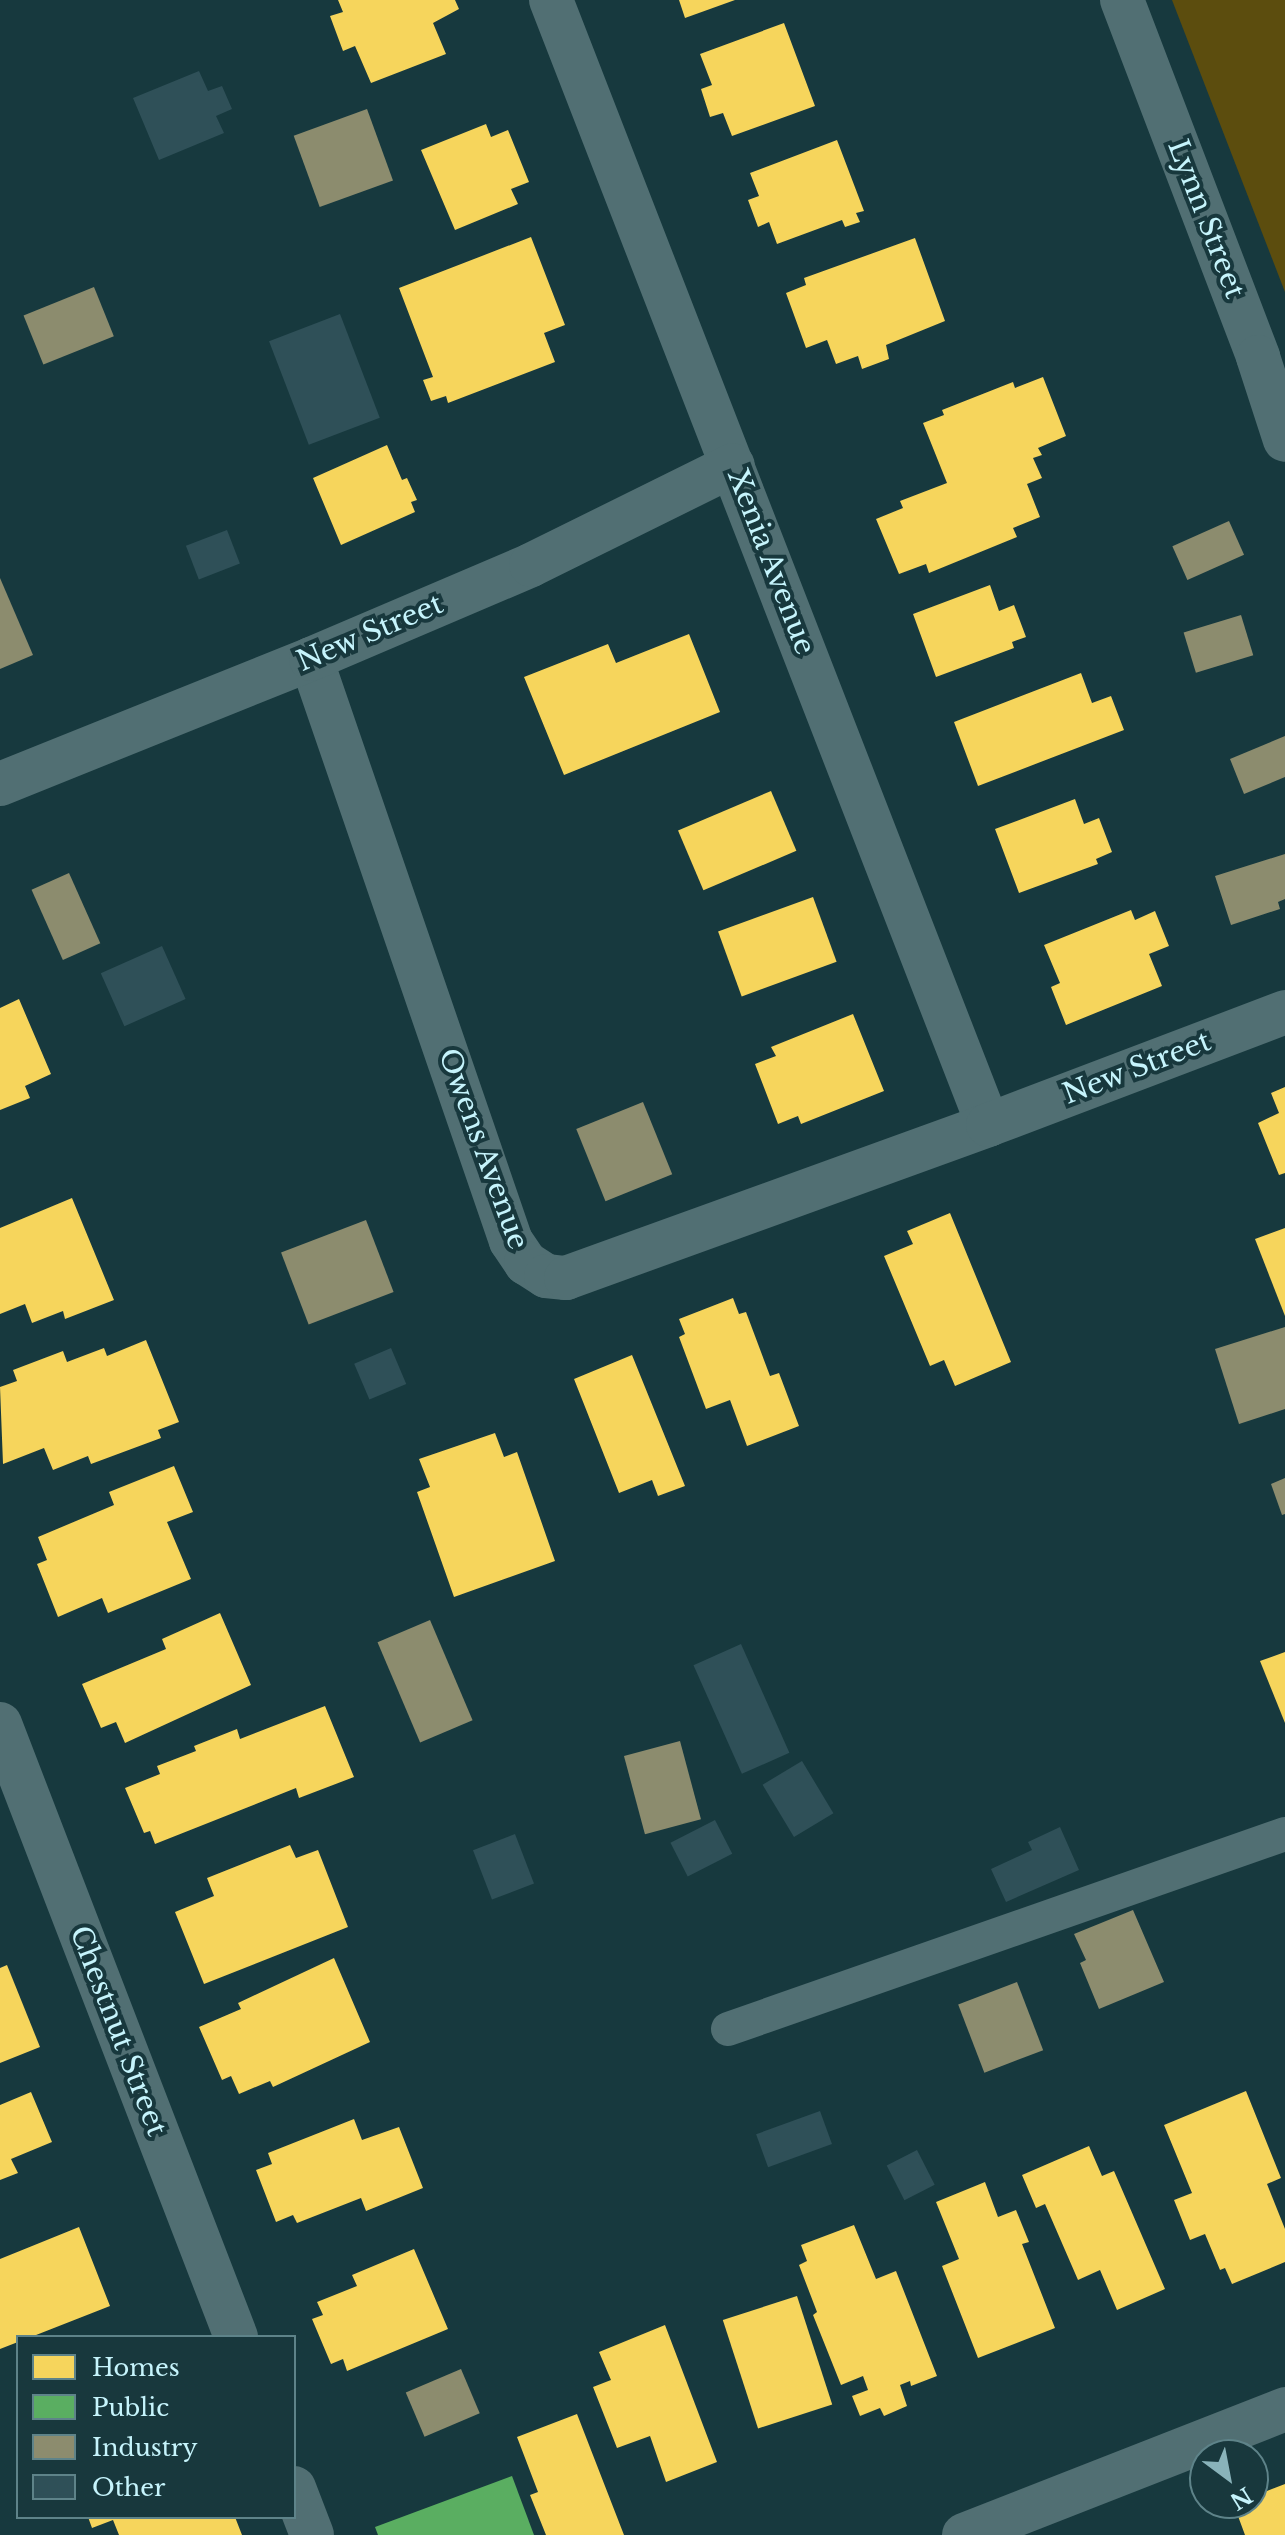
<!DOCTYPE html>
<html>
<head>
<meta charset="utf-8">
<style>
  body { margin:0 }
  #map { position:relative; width:1285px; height:2535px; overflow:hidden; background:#17393e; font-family:"Libre Baskerville",serif }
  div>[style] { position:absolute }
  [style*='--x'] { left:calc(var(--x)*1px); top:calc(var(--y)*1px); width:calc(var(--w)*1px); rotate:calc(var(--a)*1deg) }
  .green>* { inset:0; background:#5c4d0e }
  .homes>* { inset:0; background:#f6d55c; transform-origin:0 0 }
  .public>* { inset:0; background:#5aae61 }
  .industry>* { inset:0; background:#8c8c6e; transform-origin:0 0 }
  .building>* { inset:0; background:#2f5058; transform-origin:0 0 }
  .service>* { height:34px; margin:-17px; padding:0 17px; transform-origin:17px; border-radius:17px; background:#516f73 }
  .minor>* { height:44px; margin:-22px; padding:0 22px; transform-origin:22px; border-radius:22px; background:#516f73 }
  span { translate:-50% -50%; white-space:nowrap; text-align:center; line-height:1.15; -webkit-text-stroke:8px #18383d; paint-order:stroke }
  .street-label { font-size:28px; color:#c6f4fc }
  .legend { position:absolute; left:16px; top:2335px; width:280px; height:184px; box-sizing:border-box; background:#18383d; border:2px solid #5e8389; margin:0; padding:10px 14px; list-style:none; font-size:24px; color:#c6f4fc }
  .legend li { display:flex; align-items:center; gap:16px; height:40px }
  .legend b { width:40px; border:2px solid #5e8389 }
  .north { position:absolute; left:1189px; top:2439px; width:80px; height:80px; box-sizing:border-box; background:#18383d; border:2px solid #5e8389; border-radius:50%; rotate:148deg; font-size:22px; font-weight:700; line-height:32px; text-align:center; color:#c6f4fc }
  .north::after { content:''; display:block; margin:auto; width:28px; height:36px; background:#89b3ba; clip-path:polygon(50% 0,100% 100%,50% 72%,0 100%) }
</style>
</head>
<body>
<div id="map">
  <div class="green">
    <div style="clip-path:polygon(1172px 0,1285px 0,1285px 292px)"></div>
  </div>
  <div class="homes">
    <div style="clip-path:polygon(338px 0,455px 0,459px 9px,433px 23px,446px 54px,371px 83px,355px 46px,343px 51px,330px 16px,343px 12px)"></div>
    <div style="clip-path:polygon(679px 0,735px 0,685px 18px)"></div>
    <div style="clip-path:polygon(784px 23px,815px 106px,732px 136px,723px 113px,710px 117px,701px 89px,712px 85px,700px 54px)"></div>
    <div style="clip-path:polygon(486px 124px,491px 137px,508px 130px,529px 182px,511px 189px,518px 204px,455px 230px,421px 150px)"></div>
    <div style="clip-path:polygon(837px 140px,864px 211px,856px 213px,860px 222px,845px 227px,842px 220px,777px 244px,769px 222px,758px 227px,748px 200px,759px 196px,750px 173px)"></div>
    <div style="clip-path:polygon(531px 237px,565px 325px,544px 333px,555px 362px,448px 403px,446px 396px,431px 401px,423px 380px,433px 377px,399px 288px)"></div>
    <div style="clip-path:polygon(915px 238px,945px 321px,886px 345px,889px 359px,862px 369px,858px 356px,836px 364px,827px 340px,806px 348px,786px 293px,806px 285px,804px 278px)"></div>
    <div style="clip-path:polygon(1043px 377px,1066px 436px,1038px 448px,1042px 455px,1033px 458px,1042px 478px,1027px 484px,1040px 517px,1013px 528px,1017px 537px,929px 573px,926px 564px,899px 574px,876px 519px,903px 508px,900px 501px,947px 483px,923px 423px,944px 415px,942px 410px,1013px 382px,1015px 388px)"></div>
    <div style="clip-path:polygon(387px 445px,402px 480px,407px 478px,417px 500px,411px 502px,415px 512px,341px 545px,313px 478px)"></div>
    <div style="clip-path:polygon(990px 585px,999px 611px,1014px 605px,1026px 637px,1012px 642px,1014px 648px,936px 677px,913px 614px)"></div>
    <div style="clip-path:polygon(689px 634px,720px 712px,564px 775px,524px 677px,608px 644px,616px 663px)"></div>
    <div style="clip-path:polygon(1081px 673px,1092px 703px,1111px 696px,1124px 730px,978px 786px,954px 722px)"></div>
    <div style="left:771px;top:791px;width:65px;height:101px;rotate:67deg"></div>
    <div style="clip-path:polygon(1075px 799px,1084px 824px,1099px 818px,1112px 852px,1096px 859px,1098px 864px,1019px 893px,995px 829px)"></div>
    <div style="left:813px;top:897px;width:69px;height:101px;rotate:70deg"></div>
    <div style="clip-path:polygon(1131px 910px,1135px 920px,1155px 911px,1169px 946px,1149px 954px,1162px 986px,1066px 1025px,1051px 987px,1060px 983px,1044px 945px)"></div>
    <div style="clip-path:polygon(19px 999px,51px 1074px,25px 1086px,30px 1098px,0 1110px,0 1008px)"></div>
    <div style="clip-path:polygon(853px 1014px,884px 1091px,801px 1124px,798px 1116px,778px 1124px,755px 1064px,776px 1056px,771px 1047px)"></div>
    <div style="clip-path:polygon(1285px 1087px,1285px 1173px,1279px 1175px,1258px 1123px,1279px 1113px,1271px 1093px)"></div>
    <div style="clip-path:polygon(72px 1198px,114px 1300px,65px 1319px,63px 1311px,32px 1323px,25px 1304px,0 1314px,0 1228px)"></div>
    <div style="clip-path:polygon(950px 1213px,1011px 1362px,955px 1386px,944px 1360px,930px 1366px,884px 1256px,913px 1244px,907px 1231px)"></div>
    <div style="clip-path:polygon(1285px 1228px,1285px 1316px,1255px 1239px)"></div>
    <div style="clip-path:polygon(733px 1298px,739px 1314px,746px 1312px,770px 1376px,779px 1373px,799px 1426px,747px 1446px,730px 1400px,706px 1409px,679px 1337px,685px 1334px,679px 1319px)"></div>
    <div style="clip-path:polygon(146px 1340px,179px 1422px,158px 1430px,161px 1438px,91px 1464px,88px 1456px,53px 1470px,44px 1448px,3px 1464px,0 1387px,17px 1381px,13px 1370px,63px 1351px,67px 1362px,104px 1348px,107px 1356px)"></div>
    <div style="clip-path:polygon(632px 1355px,685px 1486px,658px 1496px,652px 1480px,619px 1493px,574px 1379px)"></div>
    <div style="clip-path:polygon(495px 1433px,504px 1457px,517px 1452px,555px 1561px,454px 1597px,417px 1492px,430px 1487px,419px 1459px)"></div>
    <div style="clip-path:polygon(174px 1466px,193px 1512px,167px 1522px,191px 1579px,108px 1613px,102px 1598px,58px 1617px,37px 1564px,47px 1560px,38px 1537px,114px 1505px,109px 1492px)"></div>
    <div style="clip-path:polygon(220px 1613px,251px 1685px,125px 1743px,116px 1722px,101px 1728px,82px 1684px,166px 1649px,162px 1639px)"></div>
    <div style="clip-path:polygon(1285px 1652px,1285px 1723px,1260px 1661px)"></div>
    <div style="clip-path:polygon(325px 1706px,354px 1777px,299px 1798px,296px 1788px,155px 1844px,150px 1831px,144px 1833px,125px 1788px,160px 1774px,157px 1766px,196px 1751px,194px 1746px,237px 1729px,240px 1739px)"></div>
    <div style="clip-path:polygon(290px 1845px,296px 1858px,318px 1850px,348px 1927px,204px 1984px,175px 1912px,214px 1896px,207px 1878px)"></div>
    <div style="clip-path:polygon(334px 1958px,370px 2042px,273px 2087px,270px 2081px,239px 2094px,231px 2076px,222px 2080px,199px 2027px,241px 2009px,238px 2003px)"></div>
    <div style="clip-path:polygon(7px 1965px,40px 2047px,0 2063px,0 1968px)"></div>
    <div style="clip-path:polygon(1246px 2091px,1281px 2178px,1267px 2184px,1285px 2229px,1285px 2262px,1232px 2284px,1225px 2268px,1220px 2270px,1205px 2234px,1190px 2240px,1174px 2200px,1192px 2193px,1164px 2125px)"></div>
    <div style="clip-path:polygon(31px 2092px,52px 2142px,11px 2159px,18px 2173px,0 2180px,0 2105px)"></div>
    <div style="clip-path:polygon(354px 2119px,362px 2140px,399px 2127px,423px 2188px,366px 2211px,361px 2198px,297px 2223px,293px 2215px,276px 2222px,256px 2170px,272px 2164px,268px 2153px)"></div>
    <div style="clip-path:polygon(1089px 2146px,1102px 2176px,1114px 2171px,1165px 2289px,1117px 2310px,1100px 2270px,1078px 2280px,1045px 2204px,1036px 2208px,1022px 2175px)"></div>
    <div style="clip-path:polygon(985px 2182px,998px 2217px,1016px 2210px,1029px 2242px,1022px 2244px,1055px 2328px,978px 2358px,942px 2266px,959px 2259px,936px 2202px)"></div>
    <div style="clip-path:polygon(854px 2225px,876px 2279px,896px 2271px,937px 2376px,911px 2386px,910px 2381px,900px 2385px,907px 2406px,884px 2416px,880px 2408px,860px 2416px,852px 2396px,868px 2390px,863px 2376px,841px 2385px,813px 2315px,817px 2312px,799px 2265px,807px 2261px,801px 2245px)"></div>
    <div style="clip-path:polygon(79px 2227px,110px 2306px,31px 2337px,18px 2337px,18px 2342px,0 2349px,0 2259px)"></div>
    <div style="clip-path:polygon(414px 2249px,448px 2329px,347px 2371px,343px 2359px,331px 2364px,312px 2319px,323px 2315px,317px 2302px,357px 2286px,352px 2275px)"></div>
    <div style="left:797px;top:2296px;width:114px;height:78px;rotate:72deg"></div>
    <div style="clip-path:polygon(665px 2325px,717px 2462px,666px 2482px,650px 2436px,617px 2448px,593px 2387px,611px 2380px,599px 2352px)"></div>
    <div style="clip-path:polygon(577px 2414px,624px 2535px,546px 2535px,530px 2495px,538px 2492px,517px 2437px)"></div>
    <div style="clip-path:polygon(1285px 2484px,1285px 2535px,1245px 2535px,1235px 2508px,1253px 2503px,1254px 2496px)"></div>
    <div style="clip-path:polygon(88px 2517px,235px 2517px,242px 2535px,119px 2535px,113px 2520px,92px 2528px)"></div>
  </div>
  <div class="public">
    <div style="clip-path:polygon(512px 2476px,534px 2535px,378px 2535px,375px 2527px)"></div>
  </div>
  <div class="industry">
    <div style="left:367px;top:109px;width:76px;height:78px;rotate:70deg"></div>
    <div style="left:94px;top:287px;width:53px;height:76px;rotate:68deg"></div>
    <div style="left:1229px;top:521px;width:37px;height:62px;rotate:66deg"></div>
    <div style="clip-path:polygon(0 578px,33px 655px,0 669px)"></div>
    <div style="left:1241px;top:615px;width:42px;height:60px;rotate:73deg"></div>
    <div style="clip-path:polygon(1285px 736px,1285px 777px,1244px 794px,1230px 759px)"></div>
    <div style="clip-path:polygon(1285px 854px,1285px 899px,1278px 902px,1280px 909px,1231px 925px,1215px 876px)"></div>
    <div style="left:69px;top:873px;width:77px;height:41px;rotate:66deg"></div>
    <div style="left:643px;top:1102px;width:78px;height:72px;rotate:68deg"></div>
    <div style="left:366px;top:1220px;width:77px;height:91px;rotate:69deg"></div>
    <div style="clip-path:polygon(1285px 1327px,1285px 1409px,1239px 1424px,1215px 1349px)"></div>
    <div style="clip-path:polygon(1285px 1478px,1285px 1514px,1282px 1515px,1271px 1484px)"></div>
    <div style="left:430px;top:1620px;width:109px;height:57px;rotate:67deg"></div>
    <div style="left:680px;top:1741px;width:81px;height:58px;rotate:75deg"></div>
    <div style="clip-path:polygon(1133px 1910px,1164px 1982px,1099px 2009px,1080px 1963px,1086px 1960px,1074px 1934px)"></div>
    <div style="left:1017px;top:1982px;width:73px;height:63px;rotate:69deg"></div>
    <div style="left:461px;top:2369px;width:48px;height:60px;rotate:67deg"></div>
  </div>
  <div class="building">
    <div style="clip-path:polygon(199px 71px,208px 91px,222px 86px,232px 109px,216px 116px,224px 133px,159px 160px,133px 98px)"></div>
    <div style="left:340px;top:314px;width:111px;height:76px;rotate:69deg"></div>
    <div style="left:227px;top:530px;width:36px;height:44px;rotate:69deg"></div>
    <div style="left:162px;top:946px;width:58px;height:67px;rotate:66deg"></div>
    <div style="left:391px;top:1348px;width:39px;height:40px;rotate:67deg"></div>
    <div style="left:741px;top:1644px;width:119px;height:52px;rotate:66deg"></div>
    <div style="left:802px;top:1761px;width:61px;height:46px;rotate:59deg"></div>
    <div style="left:715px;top:1820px;width:38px;height:50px;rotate:63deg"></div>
    <div style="clip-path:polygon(1060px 1827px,1079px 1870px,1006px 1902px,991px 1869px,1032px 1850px,1028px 1842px)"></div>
    <div style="left:515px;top:1834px;width:53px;height:45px;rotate:69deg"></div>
    <div style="left:820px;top:2111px;width:35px;height:68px;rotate:70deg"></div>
    <div style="left:917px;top:2150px;width:39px;height:34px;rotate:63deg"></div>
  </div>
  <div class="service">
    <div style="--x:728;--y:2029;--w:590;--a:-19.29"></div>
  </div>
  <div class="minor">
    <div style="--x:551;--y:0;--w:1207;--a:68.77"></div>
    <div style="--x:1122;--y:0;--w:382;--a:69.1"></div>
    <div style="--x:1258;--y:357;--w:87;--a:72"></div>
    <div style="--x:311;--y:659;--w:615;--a:71.04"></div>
    <div style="--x:511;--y:1241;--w:27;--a:56"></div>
    <div style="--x:526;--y:1263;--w:24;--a:33"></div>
    <div style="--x:546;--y:1276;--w:20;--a:6"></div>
    <div style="--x:566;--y:1278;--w:449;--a:-19.9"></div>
    <div style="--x:988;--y:1125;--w:318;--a:-20.8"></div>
    <div style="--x:0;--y:784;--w:335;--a:-21.9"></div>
    <div style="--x:311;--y:659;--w:239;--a:-23.1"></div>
    <div style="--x:531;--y:565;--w:225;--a:-26.3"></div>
    <div style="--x:0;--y:1724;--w:657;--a:68.94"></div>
    <div style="--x:294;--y:2488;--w:50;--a:69"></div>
    <div style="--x:964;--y:2535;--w:345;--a:-21.4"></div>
  </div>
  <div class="street-label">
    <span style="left:1206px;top:219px;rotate:69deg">Lynn Street</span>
    <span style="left:771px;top:562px;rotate:69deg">Xenia Avenue</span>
    <span style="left:370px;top:633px;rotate:-23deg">New Street</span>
    <span style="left:1137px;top:1068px;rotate:-21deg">New Street</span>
    <span style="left:483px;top:1149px;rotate:70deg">Owens Avenue</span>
    <span style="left:118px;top:2031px;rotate:69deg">Chestnut Street</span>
  </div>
  <ul class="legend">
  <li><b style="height:22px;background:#f6d55c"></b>Homes</li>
  <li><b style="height:22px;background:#5aae61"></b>Public</li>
  <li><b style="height:22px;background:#8c8c6e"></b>Industry</li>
  <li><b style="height:22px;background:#2f5058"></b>Other</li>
  </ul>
  <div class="north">N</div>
</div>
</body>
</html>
